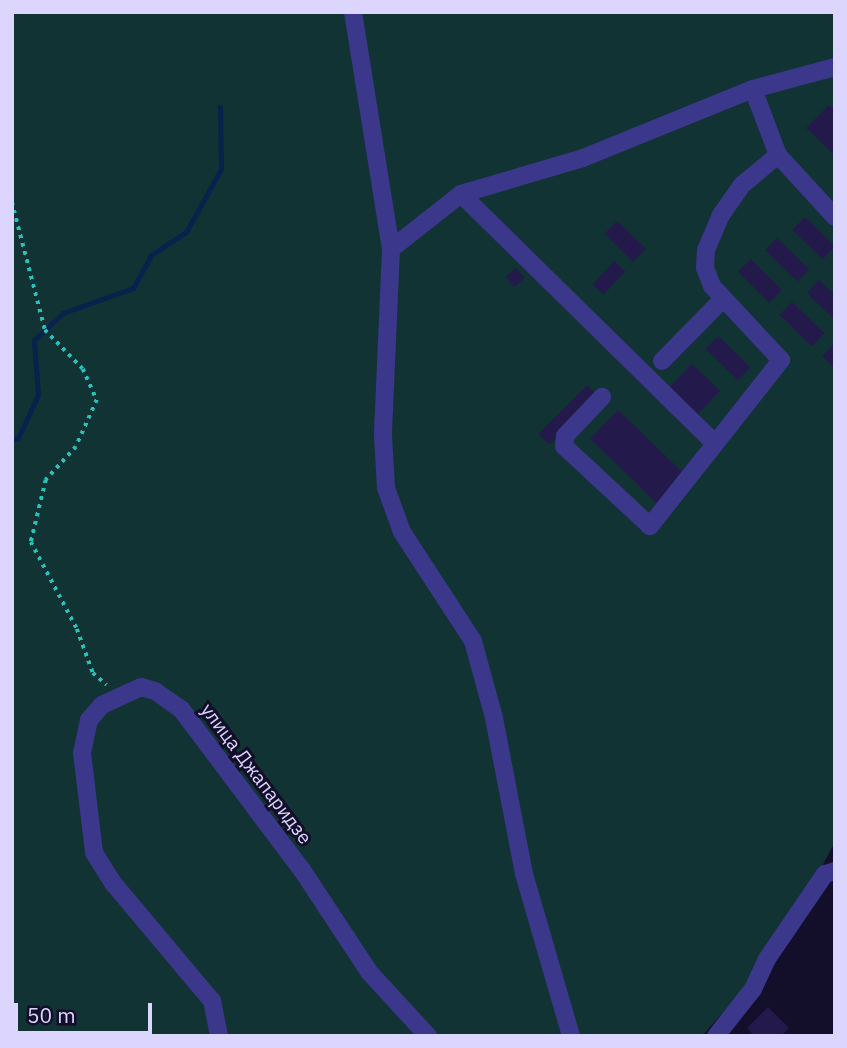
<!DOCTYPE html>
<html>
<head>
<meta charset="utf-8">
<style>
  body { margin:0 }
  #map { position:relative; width:847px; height:1048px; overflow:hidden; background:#130e29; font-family:"IBM Plex Sans",sans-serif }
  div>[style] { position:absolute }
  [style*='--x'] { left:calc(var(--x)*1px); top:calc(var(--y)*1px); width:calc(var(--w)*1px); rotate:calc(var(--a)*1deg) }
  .green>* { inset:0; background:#133 }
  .stream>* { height:5px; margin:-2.5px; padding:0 2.5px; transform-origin:2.5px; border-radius:2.5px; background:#09214d }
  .building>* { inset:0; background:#24194b; transform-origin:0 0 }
  .path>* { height:3.5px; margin-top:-1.75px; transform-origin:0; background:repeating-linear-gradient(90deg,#28c1bb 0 3.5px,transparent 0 8.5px) }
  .minor>* { height:18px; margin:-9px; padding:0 9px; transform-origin:9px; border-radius:9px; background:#3b378b }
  span { translate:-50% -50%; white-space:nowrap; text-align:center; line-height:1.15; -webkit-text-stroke:6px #130e29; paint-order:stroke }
  .street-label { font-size:19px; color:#dcd6ff }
  .frame { position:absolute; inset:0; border:14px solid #dcd6ff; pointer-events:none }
  .scale { position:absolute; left:14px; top:1003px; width:138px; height:32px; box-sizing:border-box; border:4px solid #dcd6ff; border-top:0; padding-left:9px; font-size:21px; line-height:24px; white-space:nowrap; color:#dcd6ff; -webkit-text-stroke:5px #130e29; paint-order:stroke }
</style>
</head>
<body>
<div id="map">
  <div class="green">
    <div style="clip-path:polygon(12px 12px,835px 12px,835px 842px,774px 955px,702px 1036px,12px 1036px)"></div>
  </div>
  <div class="stream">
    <div style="--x:12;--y:440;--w:6;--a:-18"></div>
    <div style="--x:18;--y:438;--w:47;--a:-65.1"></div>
    <div style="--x:38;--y:395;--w:55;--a:-94.2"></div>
    <div style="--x:34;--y:340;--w:40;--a:-43"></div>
    <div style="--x:63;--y:313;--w:74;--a:-19.7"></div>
    <div style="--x:133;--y:288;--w:38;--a:-61"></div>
    <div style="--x:151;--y:255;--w:42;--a:-33.3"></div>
    <div style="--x:186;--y:232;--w:72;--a:-60.9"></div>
    <div style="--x:221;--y:169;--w:62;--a:-90.9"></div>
  </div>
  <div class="building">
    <div style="clip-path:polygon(829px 105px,835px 110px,835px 155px,806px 128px)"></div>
    <div style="left:805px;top:217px;width:42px;height:18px;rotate:44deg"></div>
    <div style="left:617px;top:221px;width:40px;height:18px;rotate:44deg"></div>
    <div style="left:777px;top:238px;width:45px;height:17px;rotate:44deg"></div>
    <div style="left:751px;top:259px;width:44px;height:18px;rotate:45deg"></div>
    <div style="left:614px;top:261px;width:15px;height:32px;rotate:42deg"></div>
    <div style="left:516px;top:268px;width:13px;height:14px;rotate:48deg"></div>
    <div style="clip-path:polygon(819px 280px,835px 295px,835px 320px,807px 293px)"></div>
    <div style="left:792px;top:302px;width:45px;height:18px;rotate:44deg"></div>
    <div style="left:718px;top:336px;width:45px;height:18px;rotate:44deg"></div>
    <div style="clip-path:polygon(835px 343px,835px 368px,822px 356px)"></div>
    <div style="left:692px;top:364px;width:39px;height:32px;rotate:44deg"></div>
    <div style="left:587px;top:385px;width:16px;height:69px;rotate:45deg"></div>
    <div style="left:618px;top:410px;width:93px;height:40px;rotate:44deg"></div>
    <div style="clip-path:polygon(768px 1007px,789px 1028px,781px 1036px,754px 1036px,747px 1028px)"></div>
  </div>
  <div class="path">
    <div style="--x:12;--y:202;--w:132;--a:75.5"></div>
    <div style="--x:45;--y:330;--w:54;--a:45.7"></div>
    <div style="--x:83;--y:369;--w:34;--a:66"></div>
    <div style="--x:97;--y:400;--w:51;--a:114.1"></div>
    <div style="--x:76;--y:447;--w:45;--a:132.3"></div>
    <div style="--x:46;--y:480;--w:64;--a:103.6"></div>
    <div style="--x:31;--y:542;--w:98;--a:62.1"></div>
    <div style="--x:77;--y:629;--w:47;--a:70"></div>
    <div style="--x:93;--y:673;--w:18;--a:41"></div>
  </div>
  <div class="minor">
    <div style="--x:353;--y:12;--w:240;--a:80.9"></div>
    <div style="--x:391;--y:249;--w:186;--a:92.5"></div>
    <div style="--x:383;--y:435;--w:53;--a:86.8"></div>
    <div style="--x:386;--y:488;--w:47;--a:70"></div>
    <div style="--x:402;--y:532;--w:130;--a:56.9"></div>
    <div style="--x:473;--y:641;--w:80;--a:74.7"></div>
    <div style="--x:494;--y:718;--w:159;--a:79.1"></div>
    <div style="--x:524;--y:874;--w:169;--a:73.8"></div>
    <div style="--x:753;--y:89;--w:71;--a:69.3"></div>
    <div style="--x:778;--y:155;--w:84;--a:47.4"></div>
    <div style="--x:461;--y:194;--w:356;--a:44.5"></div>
    <div style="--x:715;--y:444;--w:105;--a:128.4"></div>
    <div style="--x:650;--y:526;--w:117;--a:-137.1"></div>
    <div style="--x:564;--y:446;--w:10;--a:-84"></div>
    <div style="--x:565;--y:436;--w:54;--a:-46.5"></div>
    <div style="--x:391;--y:249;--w:89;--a:-38.2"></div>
    <div style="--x:461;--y:194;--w:127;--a:-16.4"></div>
    <div style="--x:583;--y:158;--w:183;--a:-22.1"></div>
    <div style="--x:753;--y:89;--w:85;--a:-15"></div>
    <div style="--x:662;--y:361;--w:86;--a:-45.5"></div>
    <div style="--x:715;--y:444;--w:107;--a:-51.8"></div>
    <div style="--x:781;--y:360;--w:101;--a:-133"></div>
    <div style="--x:712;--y:286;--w:19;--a:-111"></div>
    <div style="--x:705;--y:268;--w:18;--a:-87"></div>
    <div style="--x:706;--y:250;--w:38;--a:-67"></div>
    <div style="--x:721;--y:215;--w:37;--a:-55"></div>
    <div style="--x:742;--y:185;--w:47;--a:-39.8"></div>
    <div style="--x:219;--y:1036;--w:36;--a:-101"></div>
    <div style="--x:212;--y:1001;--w:154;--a:-130"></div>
    <div style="--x:113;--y:883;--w:36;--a:-122"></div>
    <div style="--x:94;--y:852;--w:100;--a:-96.9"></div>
    <div style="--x:82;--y:753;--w:34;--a:-78"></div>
    <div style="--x:89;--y:720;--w:20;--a:-49"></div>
    <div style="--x:102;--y:705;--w:43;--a:-24.8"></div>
    <div style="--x:141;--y:687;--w:15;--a:16"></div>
    <div style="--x:155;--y:691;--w:32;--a:35"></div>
    <div style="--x:181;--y:709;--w:201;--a:53.1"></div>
    <div style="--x:302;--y:870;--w:123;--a:56.6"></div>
    <div style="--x:370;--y:973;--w:86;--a:47.4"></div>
    <div style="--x:716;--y:1036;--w:60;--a:-51.8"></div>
    <div style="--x:753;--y:989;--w:33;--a:-65"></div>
    <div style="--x:767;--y:959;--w:103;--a:-55.7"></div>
    <div style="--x:825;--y:874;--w:10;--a:-17"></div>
  </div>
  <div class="street-label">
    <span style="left:256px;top:774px;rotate:53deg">улица Джапаридзе</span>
  </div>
  <div class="frame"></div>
  <div class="scale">50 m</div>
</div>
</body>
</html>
